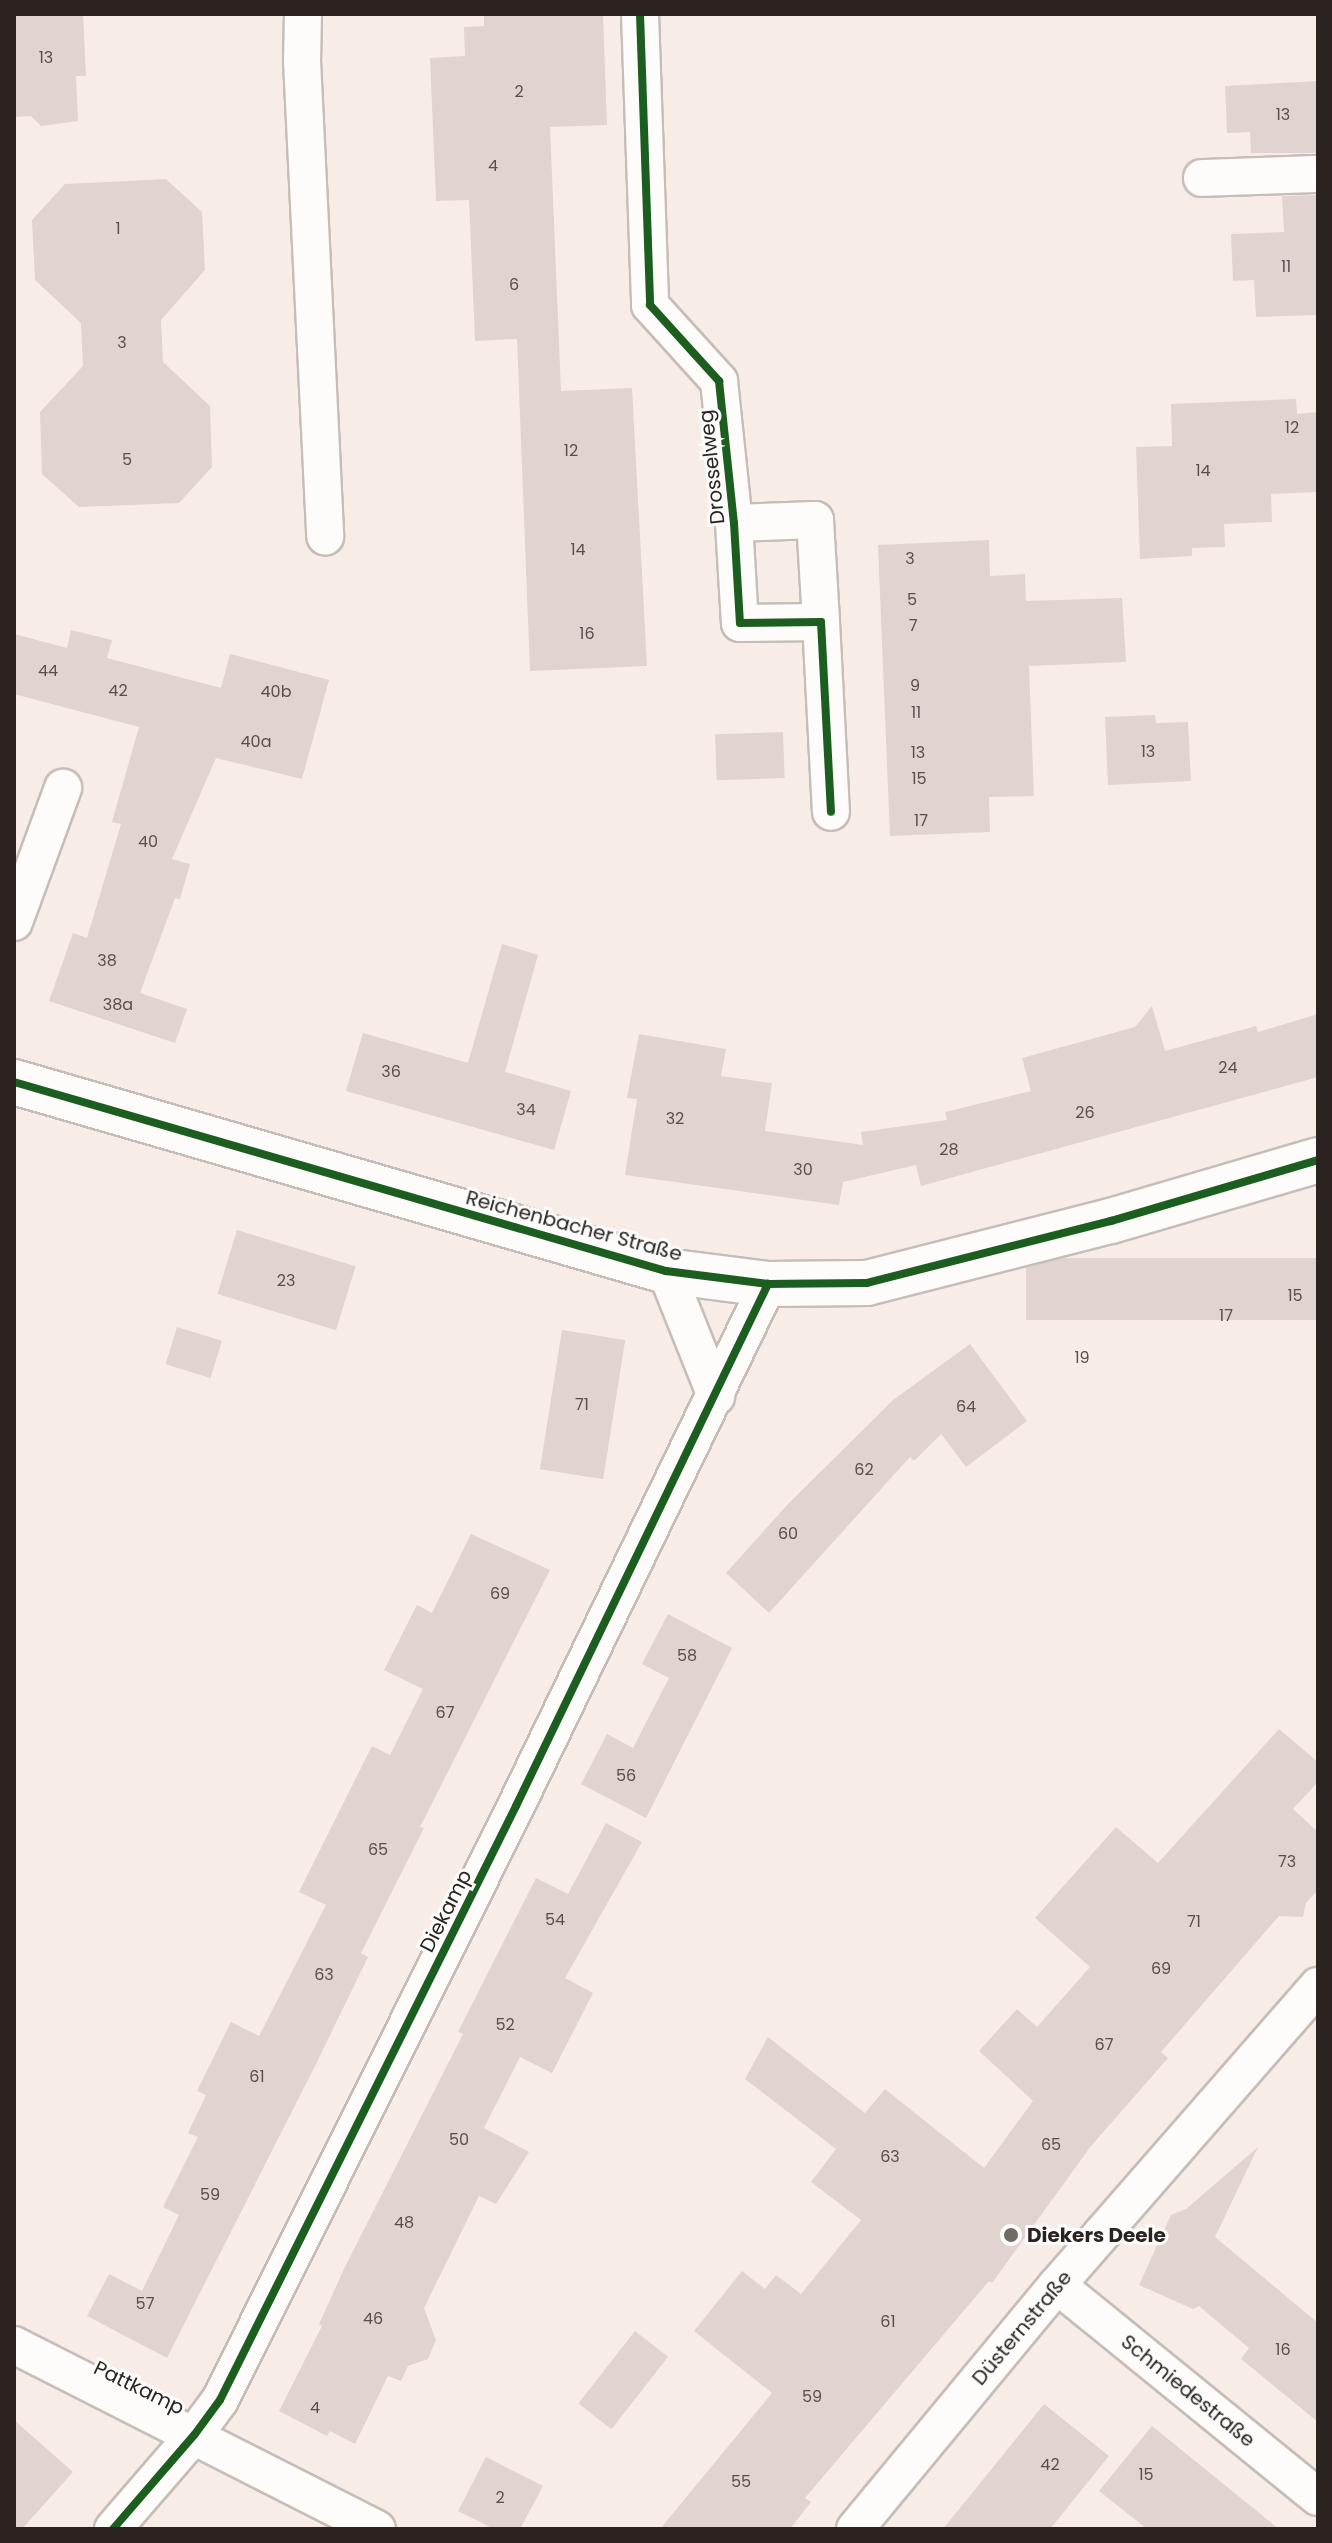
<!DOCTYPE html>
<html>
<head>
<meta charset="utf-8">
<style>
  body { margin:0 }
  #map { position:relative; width:1332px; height:2543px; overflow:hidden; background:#f8ede6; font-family:Poppins,sans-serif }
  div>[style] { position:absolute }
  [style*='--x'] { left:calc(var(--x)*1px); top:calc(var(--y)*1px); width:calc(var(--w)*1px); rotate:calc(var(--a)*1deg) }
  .building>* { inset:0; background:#e1d3cf; transform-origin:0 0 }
  .roads { filter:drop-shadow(2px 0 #c6bdb8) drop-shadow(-2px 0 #c6bdb8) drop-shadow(0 2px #c6bdb8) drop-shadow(0 -2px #c6bdb8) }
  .minor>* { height:36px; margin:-18px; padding:0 18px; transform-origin:18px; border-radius:18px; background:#fefcfb }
  .tertiary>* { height:44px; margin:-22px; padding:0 22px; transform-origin:22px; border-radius:22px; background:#fefcfb }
  .cycleway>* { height:8px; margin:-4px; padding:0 4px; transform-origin:4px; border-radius:4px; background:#1b5e20 }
  .dots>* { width:22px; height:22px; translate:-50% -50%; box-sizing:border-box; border:4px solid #fcfcfc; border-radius:50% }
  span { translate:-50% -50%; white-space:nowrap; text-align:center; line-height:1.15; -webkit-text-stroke:6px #fcfcfc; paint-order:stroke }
  .number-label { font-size:16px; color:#584f4b }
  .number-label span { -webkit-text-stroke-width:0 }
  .street-label { font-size:20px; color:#2a231f }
  .poi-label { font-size:20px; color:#2a231f; font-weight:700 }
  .left { translate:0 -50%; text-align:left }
  .frame { position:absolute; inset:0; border:16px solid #2a231f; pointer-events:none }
</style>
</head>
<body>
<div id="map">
  <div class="building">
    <div style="clip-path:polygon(14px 14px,83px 14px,86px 76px,76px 76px,78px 121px,41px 126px,31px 116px,14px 117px)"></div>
    <div style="clip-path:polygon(484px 14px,603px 14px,607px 125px,550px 127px,561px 391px,632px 388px,647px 666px,530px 671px,517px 339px,475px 341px,469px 200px,436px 201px,430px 58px,465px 56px,464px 27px,484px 26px)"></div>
    <div style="clip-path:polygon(1318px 81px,1318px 153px,1251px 153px,1250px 132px,1227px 133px,1225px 86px)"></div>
    <div style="clip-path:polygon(166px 179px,202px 212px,205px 270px,161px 320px,163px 362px,210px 406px,212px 467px,179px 503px,79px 507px,42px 474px,40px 412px,83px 366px,81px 323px,35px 280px,32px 220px,65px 184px)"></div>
    <div style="clip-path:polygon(1318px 195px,1318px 315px,1256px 317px,1254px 280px,1233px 281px,1231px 234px,1284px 232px,1282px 196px)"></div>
    <div style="clip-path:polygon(1296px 399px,1297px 414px,1318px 412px,1318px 492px,1271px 494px,1272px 522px,1224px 524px,1225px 547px,1192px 548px,1192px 556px,1140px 559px,1136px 447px,1172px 446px,1171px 404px)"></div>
    <div style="clip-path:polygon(989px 540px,990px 576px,1025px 574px,1026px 601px,1122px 598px,1126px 662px,1029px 666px,1034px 796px,989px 797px,990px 832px,890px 836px,878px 545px)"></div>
    <div style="clip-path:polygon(71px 630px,112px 640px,107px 658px,221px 688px,230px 654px,329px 680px,302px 779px,216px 758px,172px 859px,190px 864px,180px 899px,175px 898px,140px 993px,187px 1009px,175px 1043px,49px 1001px,73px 933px,87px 938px,121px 824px,112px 822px,139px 727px,14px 694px,14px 634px,67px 648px)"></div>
    <div style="clip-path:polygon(1155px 715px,1156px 723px,1188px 722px,1191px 781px,1108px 785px,1105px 717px)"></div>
    <div style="left:783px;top:732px;width:46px;height:68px;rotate:88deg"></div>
    <div style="clip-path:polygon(502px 944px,538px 955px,505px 1072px,571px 1091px,554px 1150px,346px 1091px,363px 1033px,468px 1063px)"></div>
    <div style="clip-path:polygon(1152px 1006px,1165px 1051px,1256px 1026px,1258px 1032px,1318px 1014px,1318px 1077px,921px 1186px,916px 1165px,843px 1182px,839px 1205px,625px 1175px,637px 1099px,627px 1098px,639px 1034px,726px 1049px,721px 1076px,772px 1083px,765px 1131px,863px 1145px,861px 1132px,947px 1120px,945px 1112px,1031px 1091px,1022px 1058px,1135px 1027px)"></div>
    <div style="left:237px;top:1230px;width:124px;height:67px;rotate:17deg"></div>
    <div style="left:1318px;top:1258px;width:62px;height:292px;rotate:90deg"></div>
    <div style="left:177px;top:1327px;width:47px;height:39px;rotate:17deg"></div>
    <div style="left:562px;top:1330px;width:64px;height:141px;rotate:9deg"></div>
    <div style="clip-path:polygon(970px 1344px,1027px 1421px,966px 1467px,941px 1434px,914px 1461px,910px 1457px,769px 1613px,726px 1573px,788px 1504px,893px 1400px)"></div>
    <div style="clip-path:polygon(471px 1534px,550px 1570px,420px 1827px,424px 1828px,361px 1953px,368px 1957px,316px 2064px,167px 2358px,87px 2316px,109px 2274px,142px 2291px,179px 2215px,163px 2207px,198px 2137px,188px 2133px,206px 2095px,197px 2091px,231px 2022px,259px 2036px,326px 1905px,299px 1892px,372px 1746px,390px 1755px,423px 1689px,384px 1670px,417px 1605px,432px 1613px)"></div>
    <div style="clip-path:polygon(668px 1614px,732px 1648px,646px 1818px,581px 1784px,607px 1734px,633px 1748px,669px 1678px,642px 1664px)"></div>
    <div style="clip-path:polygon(1279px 1729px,1318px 1762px,1318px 1782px,1293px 1809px,1318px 1832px,1318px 1890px,1306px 1903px,1303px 1917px,1279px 1916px,1161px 2052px,1168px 2058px,1091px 2146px,992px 2283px,989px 2281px,805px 2498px,811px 2502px,790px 2529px,660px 2529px,772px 2393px,694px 2331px,742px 2271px,765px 2289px,776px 2275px,801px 2294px,861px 2220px,811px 2182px,836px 2149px,745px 2079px,768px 2037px,865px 2113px,885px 2089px,984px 2168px,1033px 2101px,979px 2051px,1017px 2009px,1037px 2027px,1090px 1967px,1035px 1918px,1116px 1827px,1158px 1863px)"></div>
    <div style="clip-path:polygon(606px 1823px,642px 1842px,565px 1978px,593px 1993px,552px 2073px,520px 2057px,484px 2128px,529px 2152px,496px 2204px,479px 2196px,424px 2308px,436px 2340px,428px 2359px,408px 2366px,401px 2381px,388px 2376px,355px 2444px,330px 2431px,327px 2436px,279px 2411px,322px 2326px,319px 2324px,344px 2269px,463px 2034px,458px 2032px,536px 1878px,568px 1894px)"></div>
    <div style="clip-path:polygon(1258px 2147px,1215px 2237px,1318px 2323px,1318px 2422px,1241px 2359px,1249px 2348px,1199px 2306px,1193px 2309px,1139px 2285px,1171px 2215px,1186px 2209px)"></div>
    <div style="left:635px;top:2331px;width:42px;height:92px;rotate:38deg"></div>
    <div style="clip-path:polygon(1044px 2404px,1109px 2456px,1050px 2529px,943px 2529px)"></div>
    <div style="clip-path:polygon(14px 2420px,73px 2472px,22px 2529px,14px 2529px)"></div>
    <div style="clip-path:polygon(1152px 2426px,1221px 2482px,1279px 2529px,1147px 2529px,1099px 2491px)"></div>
    <div style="clip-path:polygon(486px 2457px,543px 2486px,520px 2529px,494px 2529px,458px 2511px)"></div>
  </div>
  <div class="roads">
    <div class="minor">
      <div style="--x:303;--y:14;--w:47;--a:91.2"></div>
      <div style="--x:302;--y:61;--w:476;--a:87.2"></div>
      <div style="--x:640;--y:14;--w:291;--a:88"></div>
      <div style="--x:650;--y:305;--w:103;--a:47.8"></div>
      <div style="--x:719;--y:381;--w:143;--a:84"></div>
      <div style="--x:734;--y:523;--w:100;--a:86.6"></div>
      <div style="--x:740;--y:623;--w:81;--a:-0.7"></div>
      <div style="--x:821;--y:622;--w:190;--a:87"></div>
      <div style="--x:1202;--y:178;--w:116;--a:-2"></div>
      <div style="--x:734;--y:523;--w:81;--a:-2.1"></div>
      <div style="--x:815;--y:520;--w:102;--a:86.6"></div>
      <div style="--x:14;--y:922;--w:143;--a:-69.9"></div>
      <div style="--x:666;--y:1271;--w:135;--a:68.2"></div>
      <div style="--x:1057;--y:2285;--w:336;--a:39.1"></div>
      <div style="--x:14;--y:2345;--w:407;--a:26.9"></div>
      <div style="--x:113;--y:2529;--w:125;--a:-49.2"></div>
      <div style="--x:195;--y:2434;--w:42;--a:-53.7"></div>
      <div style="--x:220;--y:2400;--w:664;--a:-63.51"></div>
      <div style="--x:516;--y:1806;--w:580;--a:-64.23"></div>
      <div style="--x:855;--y:2529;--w:317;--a:-50.4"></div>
      <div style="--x:1057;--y:2285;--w:397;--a:-48.9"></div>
    </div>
    <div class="tertiary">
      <div style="--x:14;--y:1082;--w:679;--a:16.17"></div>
      <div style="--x:666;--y:1271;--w:103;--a:7.3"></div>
      <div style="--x:768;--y:1284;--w:99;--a:-0.6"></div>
      <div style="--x:867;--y:1283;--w:252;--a:-14.3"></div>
      <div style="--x:1111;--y:1221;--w:216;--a:-16.4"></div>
    </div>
  </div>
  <div class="cycleway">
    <div style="--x:640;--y:14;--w:291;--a:88"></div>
    <div style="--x:650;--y:305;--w:103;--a:47.8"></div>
    <div style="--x:719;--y:381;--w:143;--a:84"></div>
    <div style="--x:734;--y:523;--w:100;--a:86.6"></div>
    <div style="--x:740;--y:623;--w:81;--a:-0.7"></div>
    <div style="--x:821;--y:622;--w:190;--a:87"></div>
    <div style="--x:14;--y:1082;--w:679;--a:16.17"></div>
    <div style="--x:666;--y:1271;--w:103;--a:7.3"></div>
    <div style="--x:768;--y:1284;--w:99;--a:-0.6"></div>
    <div style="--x:867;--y:1283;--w:252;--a:-14.3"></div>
    <div style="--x:1111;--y:1221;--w:216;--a:-16.4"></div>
    <div style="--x:113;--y:2529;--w:125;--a:-49.2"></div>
    <div style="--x:195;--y:2434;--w:42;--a:-53.7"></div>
    <div style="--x:220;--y:2400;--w:664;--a:-63.51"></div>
    <div style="--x:516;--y:1806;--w:580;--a:-64.23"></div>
  </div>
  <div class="dots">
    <div style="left:1011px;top:2235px;background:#726a65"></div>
  </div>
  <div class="number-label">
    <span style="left:46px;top:58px">13</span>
    <span style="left:519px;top:92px">2</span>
    <span style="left:1283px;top:115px">13</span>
    <span style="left:493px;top:166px">4</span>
    <span style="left:118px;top:229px">1</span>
    <span style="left:1286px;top:267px">11</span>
    <span style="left:514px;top:285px">6</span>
    <span style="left:122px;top:343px">3</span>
    <span style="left:1292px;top:428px">12</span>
    <span style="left:571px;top:451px">12</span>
    <span style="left:127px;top:460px">5</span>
    <span style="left:1203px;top:471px">14</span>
    <span style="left:578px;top:550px">14</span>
    <span style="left:910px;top:559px">3</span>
    <span style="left:912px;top:600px">5</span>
    <span style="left:913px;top:626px">7</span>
    <span style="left:587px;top:634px">16</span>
    <span style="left:48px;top:671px">44</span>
    <span style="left:915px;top:686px">9</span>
    <span style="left:118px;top:691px">42</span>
    <span style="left:276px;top:692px">40b</span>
    <span style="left:916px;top:713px">11</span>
    <span style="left:256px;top:742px">40a</span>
    <span style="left:1148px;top:752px">13</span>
    <span style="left:918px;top:753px">13</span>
    <span style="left:919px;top:779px">15</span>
    <span style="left:921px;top:821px">17</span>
    <span style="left:148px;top:842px">40</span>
    <span style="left:107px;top:961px">38</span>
    <span style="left:118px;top:1005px">38a</span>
    <span style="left:1228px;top:1068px">24</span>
    <span style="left:391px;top:1072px">36</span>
    <span style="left:526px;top:1110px">34</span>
    <span style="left:1085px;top:1113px">26</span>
    <span style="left:675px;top:1119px">32</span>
    <span style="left:949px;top:1150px">28</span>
    <span style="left:803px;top:1170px">30</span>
    <span style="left:286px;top:1281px">23</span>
    <span style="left:1295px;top:1296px">15</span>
    <span style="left:1226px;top:1316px">17</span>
    <span style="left:1082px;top:1358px">19</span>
    <span style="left:582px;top:1405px">71</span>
    <span style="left:966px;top:1407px">64</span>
    <span style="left:864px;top:1470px">62</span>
    <span style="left:788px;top:1534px">60</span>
    <span style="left:500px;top:1594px">69</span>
    <span style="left:687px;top:1656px">58</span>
    <span style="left:445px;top:1713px">67</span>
    <span style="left:626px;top:1776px">56</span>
    <span style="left:378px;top:1850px">65</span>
    <span style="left:1287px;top:1862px">73</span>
    <span style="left:555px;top:1920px">54</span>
    <span style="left:1194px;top:1922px">71</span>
    <span style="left:1161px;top:1969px">69</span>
    <span style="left:324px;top:1975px">63</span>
    <span style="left:505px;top:2025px">52</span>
    <span style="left:1104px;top:2045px">67</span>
    <span style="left:257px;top:2077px">61</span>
    <span style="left:459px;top:2140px">50</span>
    <span style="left:1051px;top:2145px">65</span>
    <span style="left:890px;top:2157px">63</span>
    <span style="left:210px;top:2195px">59</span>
    <span style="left:404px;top:2223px">48</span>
    <span style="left:145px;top:2304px">57</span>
    <span style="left:373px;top:2319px">46</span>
    <span style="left:888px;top:2322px">61</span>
    <span style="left:1283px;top:2350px">16</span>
    <span style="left:812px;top:2397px">59</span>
    <span style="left:315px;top:2408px">4</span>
    <span style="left:1050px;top:2465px">42</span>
    <span style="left:1146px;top:2475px">15</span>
    <span style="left:741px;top:2482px">55</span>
    <span style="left:500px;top:2498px">2</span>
  </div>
  <div class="street-label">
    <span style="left:712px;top:467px;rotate:-96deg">Drosselweg</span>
    <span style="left:574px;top:1226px;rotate:15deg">Reichenbacher Straße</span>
    <span style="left:446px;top:1911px;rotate:-63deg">Diekamp</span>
    <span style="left:1022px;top:2328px;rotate:-50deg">Düsternstraße</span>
    <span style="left:139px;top:2388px;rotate:26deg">Pattkamp</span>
    <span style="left:1188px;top:2391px;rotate:39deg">Schmiedestraße</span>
  </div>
  <div class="poi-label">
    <span class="left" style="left:1027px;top:2235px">Diekers Deele</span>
  </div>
  <div class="frame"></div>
</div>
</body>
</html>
